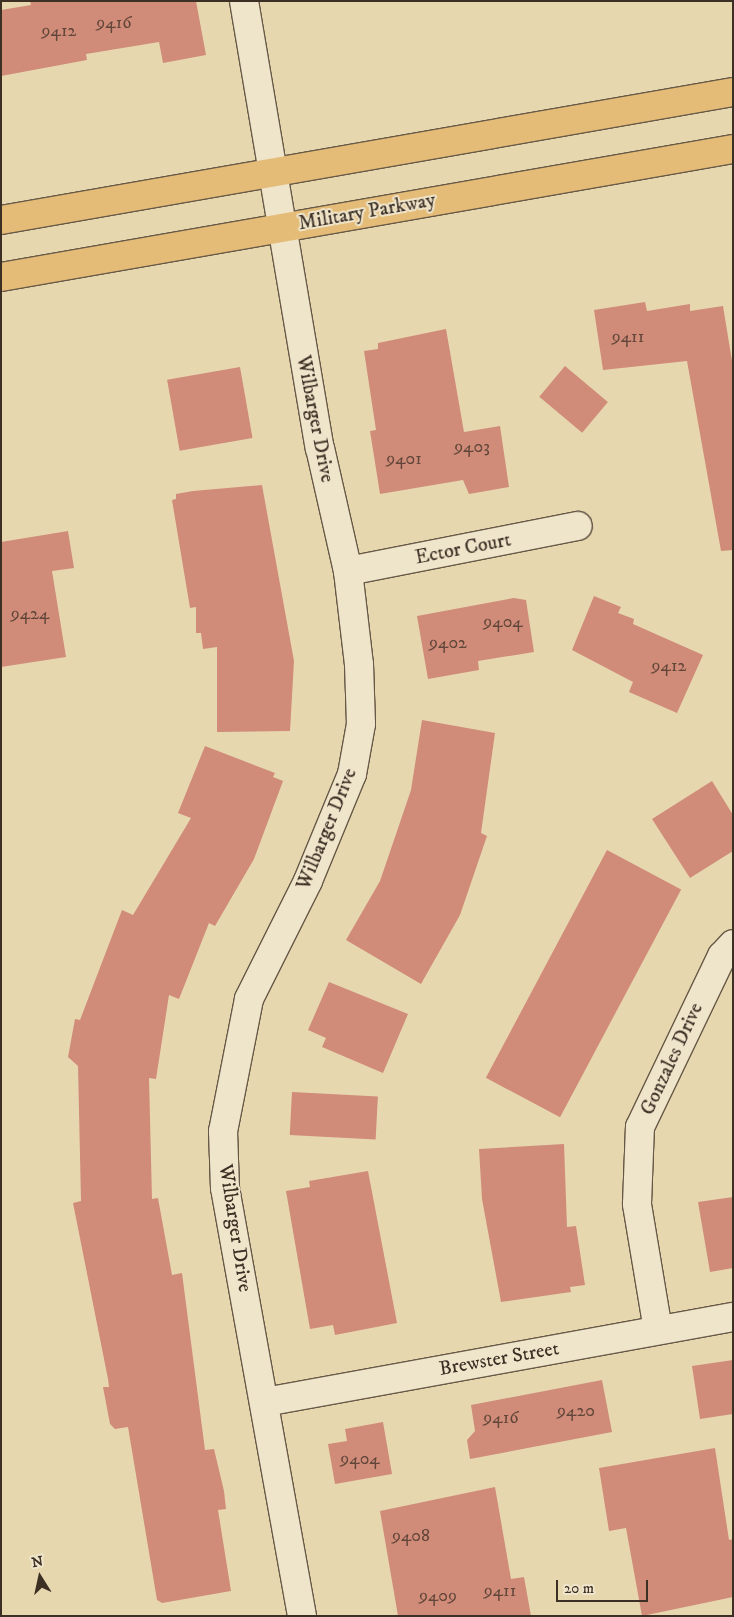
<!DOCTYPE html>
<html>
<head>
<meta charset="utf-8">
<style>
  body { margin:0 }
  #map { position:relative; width:734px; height:1617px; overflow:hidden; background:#e7d7af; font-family:"IM FELL DW Pica",serif }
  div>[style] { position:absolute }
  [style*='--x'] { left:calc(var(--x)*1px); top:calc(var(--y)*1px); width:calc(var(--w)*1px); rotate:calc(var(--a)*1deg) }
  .building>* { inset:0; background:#d08c79; transform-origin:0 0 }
  .roads { filter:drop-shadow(1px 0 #675947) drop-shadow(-1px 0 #675947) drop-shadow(0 1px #675947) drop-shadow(0 -1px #675947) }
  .minor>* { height:28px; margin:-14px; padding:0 14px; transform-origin:14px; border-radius:14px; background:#efe5cb }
  .major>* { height:28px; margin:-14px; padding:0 14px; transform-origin:14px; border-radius:14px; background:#e4bc78 }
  span { translate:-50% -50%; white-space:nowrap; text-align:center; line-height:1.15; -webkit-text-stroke:4px #efe5cb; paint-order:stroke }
  .number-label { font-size:18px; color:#614639 }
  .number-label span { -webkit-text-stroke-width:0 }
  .street-label { font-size:20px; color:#3c2f24 }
  .frame { position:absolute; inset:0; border:2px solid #3c2f24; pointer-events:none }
  .north { position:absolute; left:15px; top:1552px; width:50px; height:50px; -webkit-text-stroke:4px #efe5cb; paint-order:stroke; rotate:350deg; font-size:14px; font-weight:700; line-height:20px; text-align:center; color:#3c2f24 }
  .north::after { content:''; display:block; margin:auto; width:18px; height:22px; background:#3c2f24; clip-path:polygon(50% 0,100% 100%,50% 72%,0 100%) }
  .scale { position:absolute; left:556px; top:1580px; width:92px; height:22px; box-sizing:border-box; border:2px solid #3c2f24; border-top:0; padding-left:6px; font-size:15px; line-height:18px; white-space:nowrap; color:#3c2f24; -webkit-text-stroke:4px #efe5cb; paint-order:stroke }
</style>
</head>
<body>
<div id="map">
  <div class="building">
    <div style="clip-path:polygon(30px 1px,196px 1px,206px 55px,163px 63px,159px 42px,86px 54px,87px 60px,1px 76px,1px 10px,31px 5px)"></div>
    <div style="clip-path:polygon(645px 302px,647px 311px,690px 304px,690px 311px,723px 306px,733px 367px,733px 550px,721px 551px,687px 361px,603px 370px,594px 310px)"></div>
    <div style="clip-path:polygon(446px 329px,464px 432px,500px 426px,509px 487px,469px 494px,463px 480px,380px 494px,370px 431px,376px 430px,364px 351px,378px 349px,378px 343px)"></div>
    <div style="left:565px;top:366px;width:56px;height:40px;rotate:40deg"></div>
    <div style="left:240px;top:367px;width:72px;height:74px;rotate:80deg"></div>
    <div style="clip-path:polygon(262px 485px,294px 661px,290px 731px,217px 732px,217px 647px,203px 649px,201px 633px,196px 633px,196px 607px,190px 608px,172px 500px,176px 499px,176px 494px,193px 491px)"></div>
    <div style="clip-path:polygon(68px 531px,74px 568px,52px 571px,66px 657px,1px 667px,1px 542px)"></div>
    <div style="clip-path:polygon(594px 596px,621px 607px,618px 613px,634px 619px,633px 624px,703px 655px,677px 713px,629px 692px,633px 682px,572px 650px)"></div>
    <div style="clip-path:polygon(514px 598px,526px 600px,534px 652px,478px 661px,479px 670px,428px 679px,417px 616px)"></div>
    <div style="clip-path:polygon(422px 720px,495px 733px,481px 833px,487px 836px,460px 915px,421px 984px,346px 940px,380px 881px,411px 790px)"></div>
    <div style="clip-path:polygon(205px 746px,275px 773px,273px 777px,283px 781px,254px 859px,215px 926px,209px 923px,179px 999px,169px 995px,156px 1079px,149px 1078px,152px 1199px,158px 1198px,172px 1275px,182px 1273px,205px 1450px,214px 1449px,224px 1491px,226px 1509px,218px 1510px,231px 1591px,162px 1603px,157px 1600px,128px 1427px,115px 1429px,110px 1424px,103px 1387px,109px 1387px,108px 1379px,73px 1203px,81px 1201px,78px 1066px,68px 1057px,75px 1019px,80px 1020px,122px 910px,133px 915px,191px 818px,178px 813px)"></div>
    <div style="clip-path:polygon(712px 781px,733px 815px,733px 851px,690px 878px,652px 819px)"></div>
    <div style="left:607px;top:850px;width:84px;height:258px;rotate:28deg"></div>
    <div style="clip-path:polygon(329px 982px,408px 1014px,383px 1073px,322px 1047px,326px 1038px,308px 1030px)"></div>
    <div style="left:292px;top:1092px;width:86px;height:43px;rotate:3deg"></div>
    <div style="clip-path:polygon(564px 1144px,567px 1227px,576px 1226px,585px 1285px,570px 1287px,571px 1292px,501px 1302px,482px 1199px,479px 1149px)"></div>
    <div style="clip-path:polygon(368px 1171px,397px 1323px,335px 1335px,333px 1325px,310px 1329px,286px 1191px,310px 1187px,309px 1181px)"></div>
    <div style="clip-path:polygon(733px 1197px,733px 1268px,710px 1272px,698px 1202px)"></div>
    <div style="clip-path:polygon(733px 1360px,733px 1414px,700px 1419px,692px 1366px)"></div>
    <div style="clip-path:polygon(602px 1380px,612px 1432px,470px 1459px,467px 1440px,475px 1431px,471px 1405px)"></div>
    <div style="clip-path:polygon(383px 1422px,392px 1474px,335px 1484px,328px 1444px,347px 1441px,345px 1429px)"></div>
    <div style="clip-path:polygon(715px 1448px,729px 1540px,733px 1539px,733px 1597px,642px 1616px,626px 1528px,609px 1531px,599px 1468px)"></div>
    <div style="clip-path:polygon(495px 1487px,511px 1579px,524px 1577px,531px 1616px,398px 1616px,380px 1511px)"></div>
  </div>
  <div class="roads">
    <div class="minor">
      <div style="--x:244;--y:1;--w:453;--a:80.4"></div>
      <div style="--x:320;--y:448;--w:126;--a:77.2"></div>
      <div style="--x:348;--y:571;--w:94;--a:83.3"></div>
      <div style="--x:359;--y:664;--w:60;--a:88.1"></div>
      <div style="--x:361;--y:724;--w:51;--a:100.2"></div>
      <div style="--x:352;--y:774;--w:116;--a:112.4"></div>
      <div style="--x:308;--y:881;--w:132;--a:116.6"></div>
      <div style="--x:249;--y:999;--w:135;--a:101.1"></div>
      <div style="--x:223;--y:1131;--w:57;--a:88"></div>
      <div style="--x:225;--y:1188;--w:435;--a:79.8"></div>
      <div style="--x:348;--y:571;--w:234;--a:-11.1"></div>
      <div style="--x:658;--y:1330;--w:128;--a:-99.5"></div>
      <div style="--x:637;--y:1204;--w:77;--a:-87.8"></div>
      <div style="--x:640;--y:1127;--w:190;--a:-64.4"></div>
      <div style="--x:722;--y:956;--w:16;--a:-47"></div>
      <div style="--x:265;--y:1402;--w:476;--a:-10.3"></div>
    </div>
    <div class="major">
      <div style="--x:1;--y:220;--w:743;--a:-9.92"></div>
      <div style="--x:1;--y:277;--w:743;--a:-9.92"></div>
    </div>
  </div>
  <div class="number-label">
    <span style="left:114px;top:23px">9416</span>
    <span style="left:59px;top:31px">9412</span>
    <span style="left:628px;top:337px">9411</span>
    <span style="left:472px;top:447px">9403</span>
    <span style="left:404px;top:459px">9401</span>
    <span style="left:30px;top:614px">9424</span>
    <span style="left:503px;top:622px">9404</span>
    <span style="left:448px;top:643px">9402</span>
    <span style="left:669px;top:666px">9412</span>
    <span style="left:576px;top:1411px">9420</span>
    <span style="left:501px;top:1418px">9416</span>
    <span style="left:360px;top:1459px">9404</span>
    <span style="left:411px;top:1536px">9408</span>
    <span style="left:500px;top:1591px">9411</span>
    <span style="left:438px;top:1596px">9409</span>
  </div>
  <div class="street-label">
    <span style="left:367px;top:212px;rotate:-10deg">Military Parkway</span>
    <span style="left:315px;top:419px;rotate:79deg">Wilbarger Drive</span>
    <span style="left:463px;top:549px;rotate:-11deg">Ector Court</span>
    <span style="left:327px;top:829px;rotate:-68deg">Wilbarger Drive</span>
    <span style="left:672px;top:1059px;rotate:-65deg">Gonzales Drive</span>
    <span style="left:235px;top:1228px;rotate:81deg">Wilbarger Drive</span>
    <span style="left:499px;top:1359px;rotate:-10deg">Brewster Street</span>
  </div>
  <div class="frame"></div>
  <div class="north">N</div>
  <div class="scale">20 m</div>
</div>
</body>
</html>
